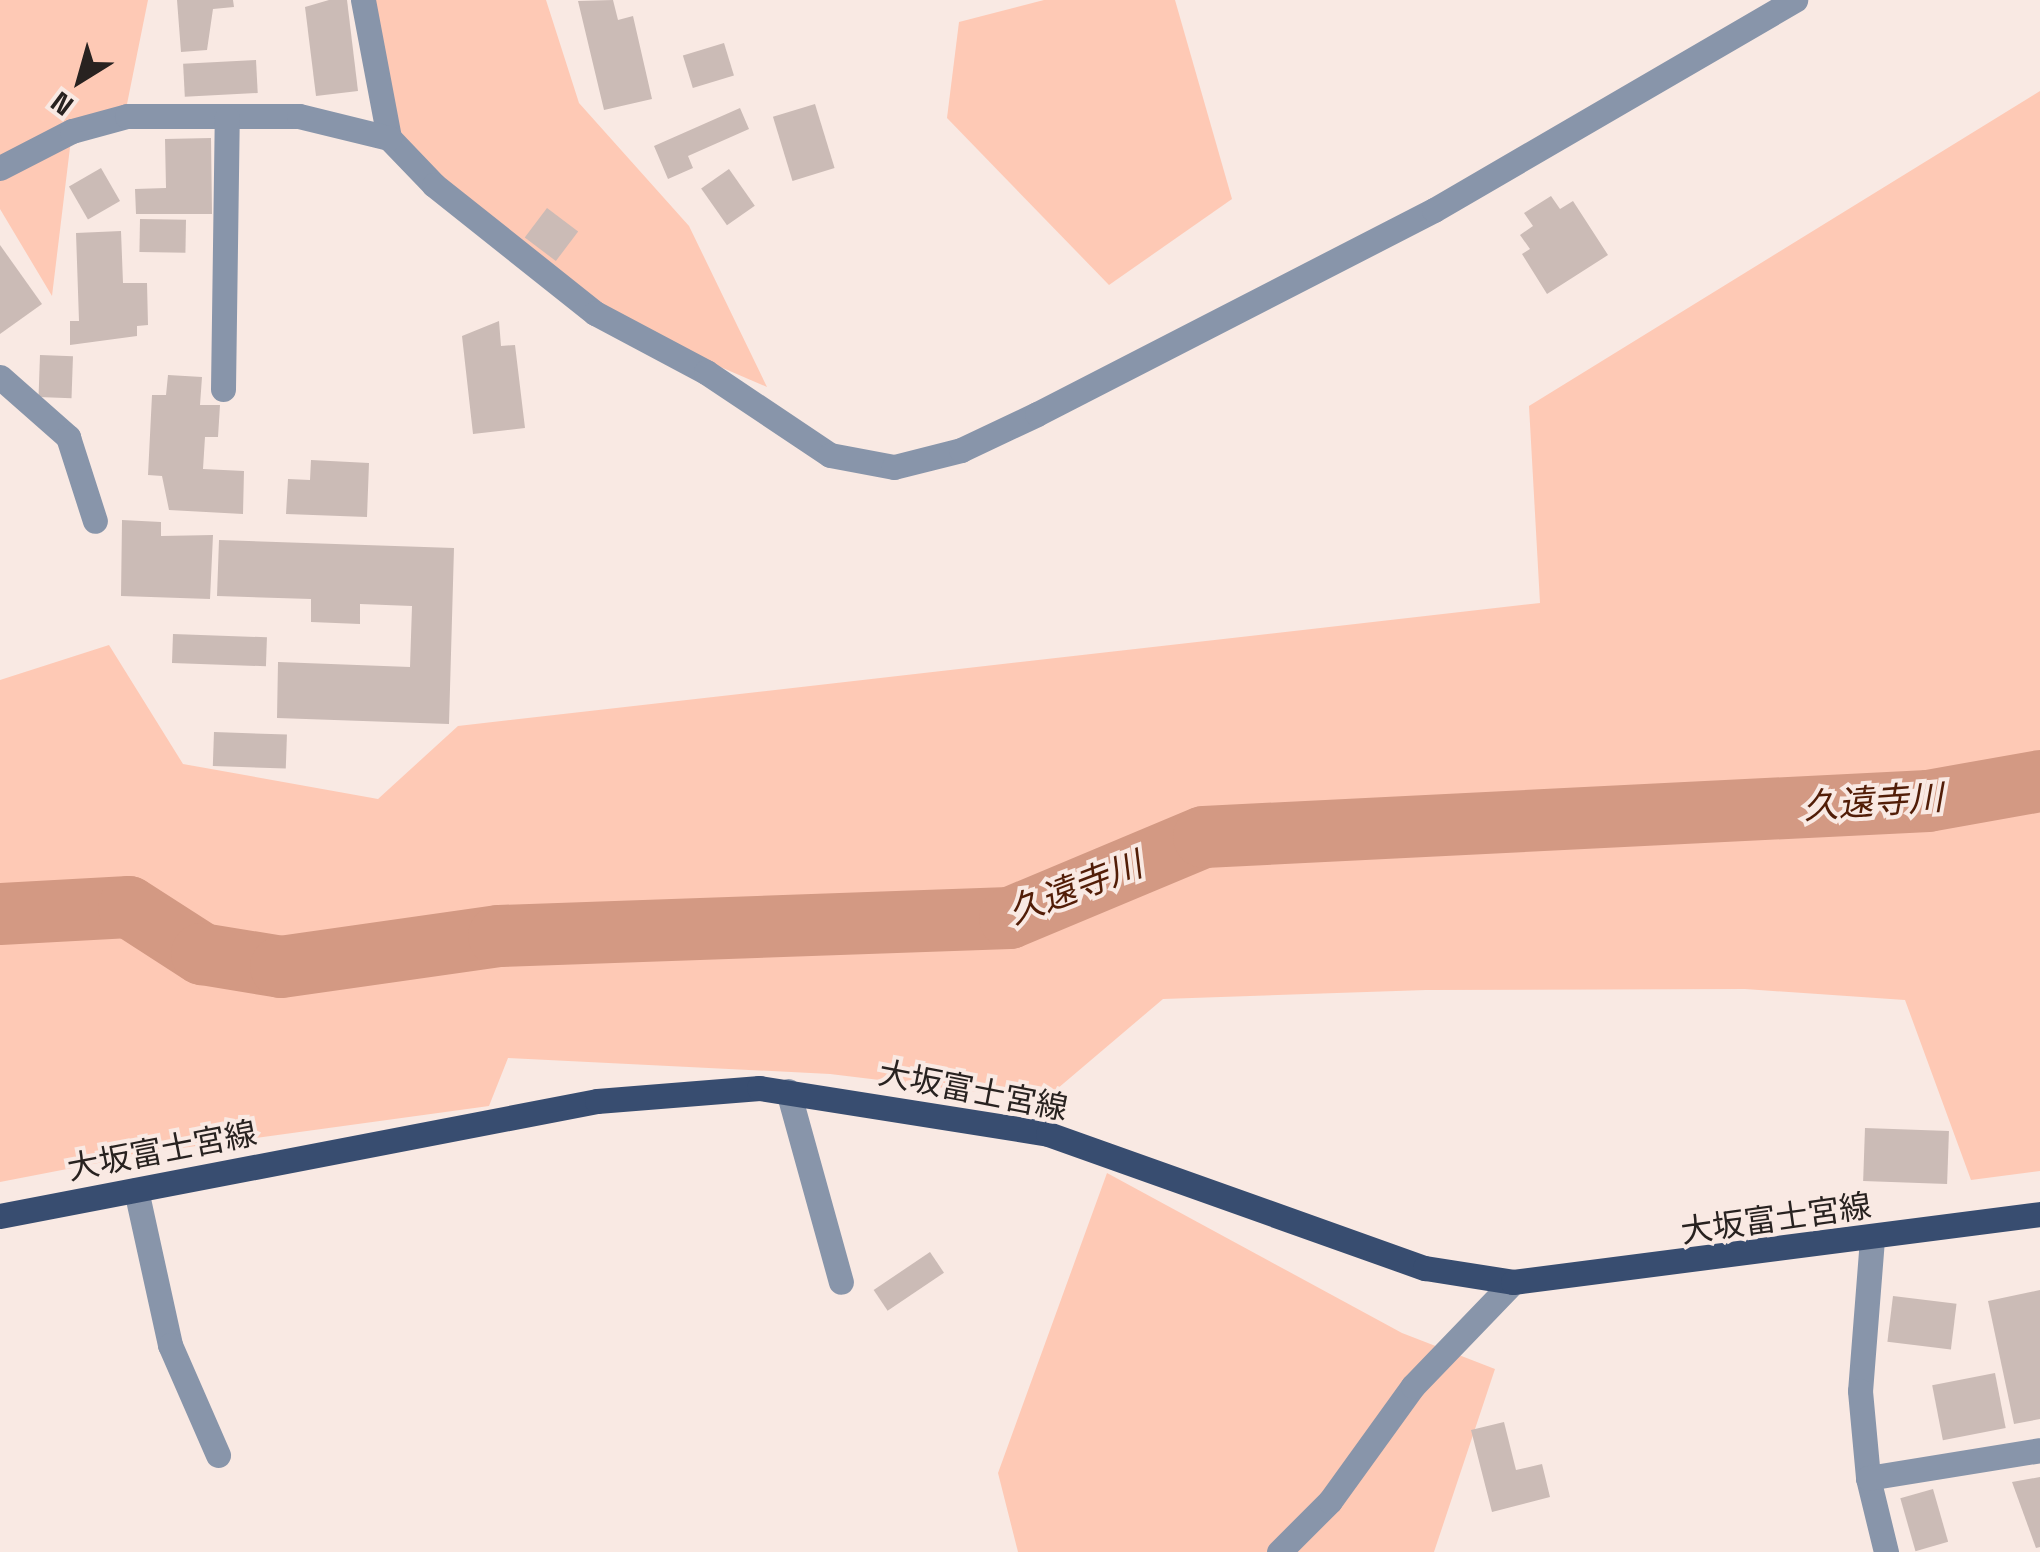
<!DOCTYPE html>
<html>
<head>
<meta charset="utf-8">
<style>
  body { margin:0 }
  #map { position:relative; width:2040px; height:1552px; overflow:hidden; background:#f9e9e3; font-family:"Space Grotesk","Noto Sans JP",sans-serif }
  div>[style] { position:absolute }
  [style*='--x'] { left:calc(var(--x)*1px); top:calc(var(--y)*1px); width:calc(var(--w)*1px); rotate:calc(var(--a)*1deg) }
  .green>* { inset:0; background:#fec9b5 }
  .river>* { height:62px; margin:-31px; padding:0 31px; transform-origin:31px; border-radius:31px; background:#d39983 }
  .building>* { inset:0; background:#cbbbb6; transform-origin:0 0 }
  .minor>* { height:25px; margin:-12.5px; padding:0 12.5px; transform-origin:12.5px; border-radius:12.5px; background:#8895aa }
  .major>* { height:25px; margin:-12.5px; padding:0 12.5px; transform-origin:12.5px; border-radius:12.5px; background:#384d70 }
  span { translate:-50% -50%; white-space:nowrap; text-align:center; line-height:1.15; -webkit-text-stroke:8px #f9e9e3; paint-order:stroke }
  .street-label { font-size:32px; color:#282220 }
  .water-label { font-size:35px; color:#521d07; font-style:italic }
  .north { position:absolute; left:30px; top:30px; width:100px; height:100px; -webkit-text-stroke:8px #f9e9e3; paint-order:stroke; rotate:217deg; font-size:28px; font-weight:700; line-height:40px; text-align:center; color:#282220 }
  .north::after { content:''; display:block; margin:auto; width:35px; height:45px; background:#282220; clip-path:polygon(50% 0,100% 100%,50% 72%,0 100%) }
</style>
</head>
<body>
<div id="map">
  <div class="green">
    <div style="clip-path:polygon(0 0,148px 0,127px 104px,72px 131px,52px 296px,0 209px)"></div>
    <div style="clip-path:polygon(363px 0,546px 0,579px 103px,689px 226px,767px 387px,595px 313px,396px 145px)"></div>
    <div style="clip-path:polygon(1044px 0,1175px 0,1232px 199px,1109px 285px,947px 118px,959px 22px)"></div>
    <div style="clip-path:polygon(2040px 91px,2040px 1171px,1971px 1180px,1905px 1000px,1745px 989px,1426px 990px,1163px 999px,1044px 1100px,830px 1074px,508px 1058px,489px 1106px,160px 1151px,0 1182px,0 680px,109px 645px,183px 764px,378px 799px,458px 726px,1540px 603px,1529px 406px)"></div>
    <div style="clip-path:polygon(1107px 1173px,1402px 1333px,1495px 1369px,1434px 1552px,1018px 1552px,998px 1473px)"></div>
  </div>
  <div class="river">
    <div style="--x:0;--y:914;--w:129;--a:-3.1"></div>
    <div style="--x:129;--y:907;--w:87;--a:32.8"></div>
    <div style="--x:202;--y:954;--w:80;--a:9.3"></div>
    <div style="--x:281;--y:967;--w:220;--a:-8.1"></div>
    <div style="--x:499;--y:936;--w:511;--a:-2.02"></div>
    <div style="--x:1010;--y:918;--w:210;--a:-22.7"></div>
    <div style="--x:1204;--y:837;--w:725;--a:-2.85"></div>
    <div style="--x:1928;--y:801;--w:114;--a:-10.1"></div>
  </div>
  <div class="building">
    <div style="clip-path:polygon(177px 0,233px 0,234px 7px,213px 9px,207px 50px,181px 52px)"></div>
    <div style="clip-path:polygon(329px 0,347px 0,358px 91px,316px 96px,305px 7px)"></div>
    <div style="clip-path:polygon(613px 0,618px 20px,633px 16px,652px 99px,604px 110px,578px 1px)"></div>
    <div style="left:724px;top:43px;width:34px;height:43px;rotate:73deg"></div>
    <div style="left:256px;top:60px;width:33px;height:73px;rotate:87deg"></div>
    <div style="left:815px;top:104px;width:67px;height:44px;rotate:73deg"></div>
    <div style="clip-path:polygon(740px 108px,749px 129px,688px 156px,693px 168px,668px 179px,654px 146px)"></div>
    <div style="clip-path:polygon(211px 138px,212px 214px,136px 214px,135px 189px,166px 188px,165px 139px)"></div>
    <div style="left:101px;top:168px;width:38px;height:37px;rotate:60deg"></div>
    <div style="left:729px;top:169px;width:45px;height:34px;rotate:55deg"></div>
    <div style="clip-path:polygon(1551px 196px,1560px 209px,1573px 201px,1608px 255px,1547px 294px,1522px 254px,1530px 249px,1520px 235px,1533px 226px,1524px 213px)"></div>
    <div style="left:547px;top:208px;width:39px;height:37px;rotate:37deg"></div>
    <div style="left:140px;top:219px;width:46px;height:33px;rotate:1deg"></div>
    <div style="clip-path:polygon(121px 231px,123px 283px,147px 283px,148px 325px,137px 326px,137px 336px,70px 345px,70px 321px,79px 321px,76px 233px)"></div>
    <div style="clip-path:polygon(0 245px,42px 304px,0 334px)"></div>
    <div style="clip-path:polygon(499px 321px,501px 346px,515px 345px,525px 428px,473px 434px,462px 336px)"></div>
    <div style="left:40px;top:355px;width:33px;height:42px;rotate:2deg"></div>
    <div style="clip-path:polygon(168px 375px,202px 377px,200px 405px,220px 405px,218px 437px,205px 437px,203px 469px,244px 471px,243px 514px,169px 510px,162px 476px,148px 475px,152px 395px,166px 395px)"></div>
    <div style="clip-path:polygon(311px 460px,369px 463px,367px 517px,286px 514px,288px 479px,310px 480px)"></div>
    <div style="clip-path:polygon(122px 520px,161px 522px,161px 536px,213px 535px,210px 599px,121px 596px)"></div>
    <div style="clip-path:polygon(219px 540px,454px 548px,449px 724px,277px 718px,278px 662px,410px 667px,412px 606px,360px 604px,360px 624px,311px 622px,311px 599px,217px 596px)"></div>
    <div style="left:173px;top:634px;width:94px;height:29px;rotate:2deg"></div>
    <div style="left:214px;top:732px;width:73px;height:34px;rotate:2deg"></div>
    <div style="left:1865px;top:1128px;width:84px;height:53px;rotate:2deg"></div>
    <div style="left:930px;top:1252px;width:25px;height:68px;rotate:56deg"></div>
    <div style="clip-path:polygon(2040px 1290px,2040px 1419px,2014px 1424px,1988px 1301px)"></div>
    <div style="left:1893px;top:1296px;width:64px;height:46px;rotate:7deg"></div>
    <div style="left:1995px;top:1373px;width:56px;height:64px;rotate:79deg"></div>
    <div style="clip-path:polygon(1504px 1422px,1516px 1470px,1542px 1464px,1550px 1497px,1492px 1512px,1471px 1430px)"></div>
    <div style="clip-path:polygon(2040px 1477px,2040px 1547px,2036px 1548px,2012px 1482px)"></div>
    <div style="left:1933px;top:1489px;width:55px;height:34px;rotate:74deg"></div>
  </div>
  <div class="minor">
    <div style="--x:363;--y:0;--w:140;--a:79.3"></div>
    <div style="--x:389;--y:138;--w:65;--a:46.2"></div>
    <div style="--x:434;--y:185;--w:206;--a:38.5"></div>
    <div style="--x:595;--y:313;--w:126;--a:28"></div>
    <div style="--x:706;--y:372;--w:149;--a:33.8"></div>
    <div style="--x:830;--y:455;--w:65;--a:10.6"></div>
    <div style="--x:894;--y:467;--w:69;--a:-14.2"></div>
    <div style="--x:961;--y:450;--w:84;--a:-25.3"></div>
    <div style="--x:1037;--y:414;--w:446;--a:-27.2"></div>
    <div style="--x:1434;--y:210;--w:418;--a:-30.2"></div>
    <div style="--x:0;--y:168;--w:81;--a:-27.2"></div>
    <div style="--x:72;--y:131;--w:57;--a:-15.3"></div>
    <div style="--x:127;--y:116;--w:172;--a:0"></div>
    <div style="--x:299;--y:116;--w:93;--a:13.7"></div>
    <div style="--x:0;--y:377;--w:91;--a:41.4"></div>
    <div style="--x:68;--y:437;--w:88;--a:72.2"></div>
    <div style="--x:223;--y:389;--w:271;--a:-89.2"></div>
    <div style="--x:788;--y:1091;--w:198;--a:74.5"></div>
    <div style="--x:136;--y:1190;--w:159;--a:77.6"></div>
    <div style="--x:170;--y:1345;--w:120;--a:66.4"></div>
    <div style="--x:1872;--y:1239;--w:152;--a:94.5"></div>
    <div style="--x:1860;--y:1391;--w:87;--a:84.7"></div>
    <div style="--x:1868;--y:1478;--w:76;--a:76.3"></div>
    <div style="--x:1868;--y:1478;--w:174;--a:-9.2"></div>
    <div style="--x:1279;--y:1552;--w:72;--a:-45"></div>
    <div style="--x:1330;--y:1501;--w:142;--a:-54.2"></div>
    <div style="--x:1413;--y:1386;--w:144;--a:-46.1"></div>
  </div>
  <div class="major">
    <div style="--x:0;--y:1216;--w:608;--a:-10.9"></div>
    <div style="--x:597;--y:1101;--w:163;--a:-4.6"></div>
    <div style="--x:759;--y:1088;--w:293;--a:9"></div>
    <div style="--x:1048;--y:1134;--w:400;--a:19.6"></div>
    <div style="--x:1425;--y:1268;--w:89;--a:9"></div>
    <div style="--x:1513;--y:1282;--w:531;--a:-7.35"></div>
  </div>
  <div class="street-label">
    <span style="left:973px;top:1091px;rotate:11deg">大坂富士宮線</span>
    <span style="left:162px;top:1151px;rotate:-11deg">大坂富士宮線</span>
    <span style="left:1776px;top:1219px;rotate:-8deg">大坂富士宮線</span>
  </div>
  <div class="water-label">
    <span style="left:1873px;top:802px;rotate:-4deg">久遠寺川</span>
    <span style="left:1075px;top:888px;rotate:-21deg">久遠寺川</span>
  </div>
  <div class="north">N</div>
</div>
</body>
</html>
